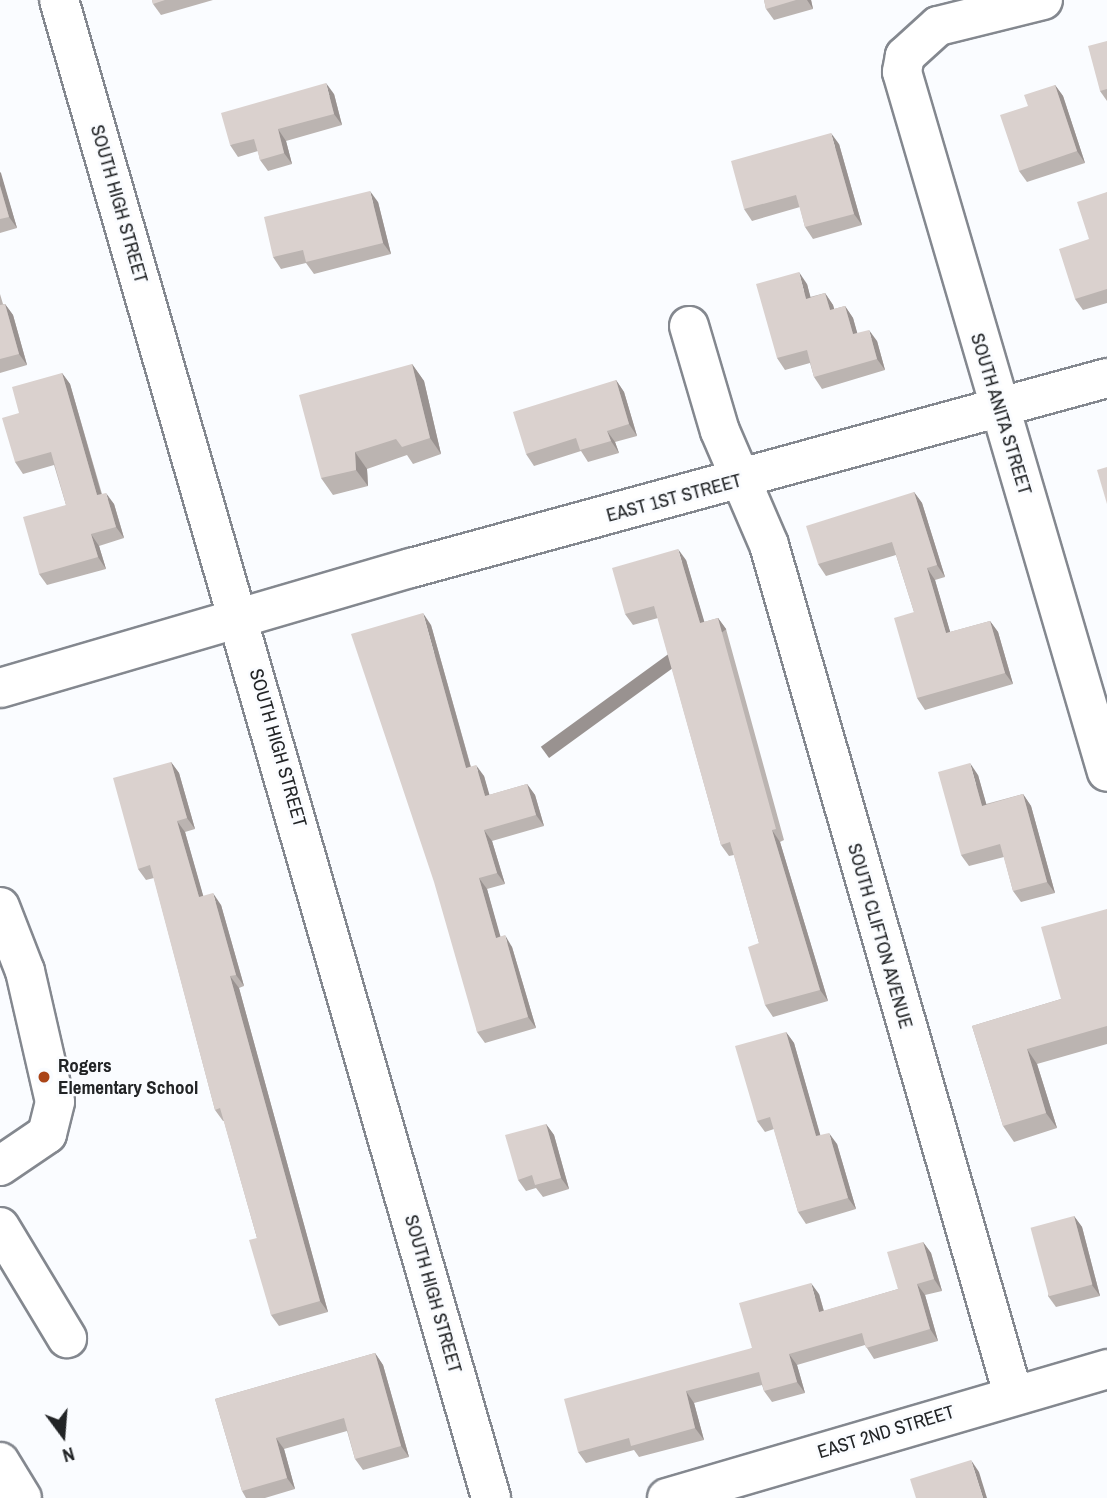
<!DOCTYPE html>
<html>
<head>
<meta charset="utf-8">
<style>
  body { margin:0 }
  #map { position:relative; width:1107px; height:1498px; overflow:hidden; background:#fafcff; font-family:"Archivo Narrow",sans-serif }
  div>[style] { position:absolute }
  [style*='--x'] { left:calc(var(--x)*1px); top:calc(var(--y)*1px); width:calc(var(--w)*1px); rotate:calc(var(--a)*1deg) }
  .roads { filter:drop-shadow(2px 0 #84888f) drop-shadow(-2px 0 #84888f) drop-shadow(0 2px #84888f) drop-shadow(0 -2px #84888f) }
  .minor>* { height:38px; margin:-19px; padding:0 19px; transform-origin:19px; border-radius:19px; background:#fff }
  .wall>* { inset:0; background:#bbb4b1 }
  .shaded-wall>* { inset:0; background:#999290; transform-origin:0 0 }
  .building>* { inset:0; background:#dad1ce; transform-origin:0 0 }
  .dots>* { width:19px; height:19px; translate:-50% -50%; box-sizing:border-box; border:4px solid #fafcff; border-radius:50% }
  span { translate:-50% -50%; white-space:nowrap; text-align:center; line-height:1.15; -webkit-text-stroke:5px #fafcff; paint-order:stroke }
  .street-label { font-size:19px; color:#222426 }
  .poi-label { font-size:19px; color:#222426; font-weight:700 }
  .left { translate:0 -50%; text-align:left }
  .north { position:absolute; left:28px; top:1400px; width:70px; height:70px; -webkit-text-stroke:5px #fafcff; paint-order:stroke; rotate:164deg; font-size:19px; font-weight:700; line-height:28px; text-align:center; color:#222426 }
  .north::after { content:''; display:block; margin:auto; width:24px; height:32px; background:#222426; clip-path:polygon(50% 0,100% 100%,50% 72%,0 100%) }
</style>
</head>
<body>
<div id="map">
  <div class="roads">
    <div class="minor">
      <div style="--x:59;--y:0;--w:1559;--a:73.91"></div>
      <div style="--x:1043;--y:0;--w:108;--a:166.1"></div>
      <div style="--x:938;--y:26;--w:45;--a:137.7"></div>
      <div style="--x:905;--y:56;--w:16;--a:101"></div>
      <div style="--x:902;--y:72;--w:729;--a:73.68"></div>
      <div style="--x:689;--y:326;--w:109;--a:73.6"></div>
      <div style="--x:720;--y:431;--w:124;--a:66.7"></div>
      <div style="--x:769;--y:545;--w:883;--a:73.97"></div>
      <div style="--x:0;--y:688;--w:428;--a:-16.3"></div>
      <div style="--x:411;--y:568;--w:721;--a:-15.27"></div>
      <div style="--x:0;--y:907;--w:69;--a:68.7"></div>
      <div style="--x:25;--y:971;--w:134;--a:77.1"></div>
      <div style="--x:55;--y:1102;--w:33;--a:104"></div>
      <div style="--x:47;--y:1134;--w:57;--a:145.8"></div>
      <div style="--x:0;--y:1227;--w:130;--a:58.9"></div>
      <div style="--x:0;--y:1462;--w:42;--a:58.6"></div>
      <div style="--x:667;--y:1498;--w:459;--a:-16.3"></div>
    </div>
  </div>
  <div class="wall">
    <div style="clip-path:polygon(152px 0,213px 0,161px 15px,153px 4px)"></div>
    <div style="clip-path:polygon(764px 0,811px 0,813px 9px,774px 20px,766px 9px)"></div>
    <div style="clip-path:polygon(1107px 41px,1107px 101px,1100px 91px)"></div>
    <div style="clip-path:polygon(1055px 85px,1063px 96px,1085px 163px,1027px 182px,1019px 171px,1028px 106px)"></div>
    <div style="clip-path:polygon(334px 94px,342px 125px,286px 141px,292px 164px,268px 171px,260px 160px,258px 151px,238px 157px,230px 145px)"></div>
    <div style="clip-path:polygon(839px 144px,862px 225px,813px 239px,805px 227px,800px 207px,752px 221px,744px 209px)"></div>
    <div style="clip-path:polygon(0 172px,17px 228px,0 233px)"></div>
    <div style="clip-path:polygon(1107px 192px,1107px 303px,1083px 310px,1075px 299px,1089px 239px)"></div>
    <div style="clip-path:polygon(378px 202px,391px 254px,314px 274px,306px 263px,281px 269px,273px 257px)"></div>
    <div style="clip-path:polygon(807px 284px,810px 297px,825px 293px,833px 305px,834px 309px,845px 306px,853px 318px,857px 333px,877px 341px,885px 370px,822px 389px,814px 377px,810px 363px,785px 370px,777px 358px)"></div>
    <div style="clip-path:polygon(0 294px,3px 304px,5px 304px,13px 315px,27px 365px,0 373px)"></div>
    <div style="clip-path:polygon(412px 364px,424px 381px,441px 454px,413px 464px,407px 455px,367px 469px,368px 486px,333px 495px,321px 478px)"></div>
    <div style="clip-path:polygon(62px 373px,70px 384px,102px 494px,114px 504px,124px 538px,99px 546px,106px 569px,47px 585px,39px 574px,66px 505px,54px 465px,23px 474px,15px 462px,19px 413px)"></div>
    <div style="clip-path:polygon(616px 380px,624px 392px,637px 436px,615px 442px,619px 453px,588px 462px,581px 451px,534px 466px,526px 454px)"></div>
    <div style="clip-path:polygon(914px 492px,922px 503px,945px 577px,935px 580px,950px 632px,990px 621px,998px 632px,1013px 684px,925px 710px,917px 698px,914px 612px,896px 555px,826px 576px,818px 564px)"></div>
    <div style="clip-path:polygon(686px 560px,704px 622px,718px 618px,726px 629px,784px 840px,780px 842px,828px 1001px,773px 1017px,765px 1005px,759px 943px,734px 855px,729px 856px,721px 845px,658px 618px,633px 625px,625px 614px)"></div>
    <div style="clip-path:polygon(431px 625px,471px 767px,484px 776px,489px 795px,527px 784px,535px 795px,544px 826px,492px 841px,505px 884px,487px 889px,500px 937px,512px 947px,536px 1028px,485px 1043px,477px 1032px)"></div>
    <div style="clip-path:polygon(171px 762px,179px 773px,195px 829px,185px 832px,203px 896px,221px 905px,244px 986px,239px 988px,328px 1312px,279px 1326px,271px 1315px,257px 1238px,224px 1121px,223px 1121px,215px 1110px,154px 878px,146px 880px,138px 869px)"></div>
    <div style="clip-path:polygon(978px 775px,986px 804px,1023px 794px,1031px 806px,1055px 893px,1021px 902px,1013px 891px,1004px 857px,969px 866px,961px 855px)"></div>
    <div style="clip-path:polygon(1107px 909px,1107px 1044px,1037px 1064px,1057px 1128px,1014px 1142px,1003px 1126px,972px 1026px,1061px 999px)"></div>
    <div style="clip-path:polygon(786px 1032px,794px 1043px,820px 1135px,837px 1144px,856px 1209px,806px 1224px,798px 1212px,774px 1129px,765px 1132px,757px 1121px)"></div>
    <div style="clip-path:polygon(546px 1124px,554px 1135px,569px 1189px,543px 1197px,536px 1188px,526px 1191px,518px 1180px)"></div>
    <div style="clip-path:polygon(1074px 1216px,1082px 1227px,1100px 1296px,1056px 1307px,1048px 1296px)"></div>
    <div style="clip-path:polygon(923px 1242px,931px 1253px,942px 1291px,925px 1295px,938px 1341px,874px 1359px,865px 1345px,797px 1365px,805px 1393px,772px 1402px,764px 1391px,762px 1385px,694px 1403px,704px 1440px,639px 1457px,634px 1450px,586px 1463px,578px 1452px,752px 1348px,819px 1294px,824px 1311px,898px 1289px)"></div>
    <div style="clip-path:polygon(375px 1353px,383px 1365px,409px 1457px,363px 1470px,355px 1459px,347px 1431px,284px 1449px,295px 1489px,265px 1498px,246px 1498px,242px 1491px,215px 1399px)"></div>
  </div>
  <div class="shaded-wall">
    <div style="clip-path:polygon(807px 0,811px 0,813px 9px)"></div>
    <div style="clip-path:polygon(326px 83px,334px 94px,342px 125px,334px 114px)"></div>
    <div style="clip-path:polygon(1055px 85px,1063px 96px,1085px 163px,1077px 151px)"></div>
    <div style="clip-path:polygon(278px 129px,286px 141px,292px 164px,284px 153px)"></div>
    <div style="clip-path:polygon(831px 133px,839px 144px,862px 225px,854px 214px)"></div>
    <div style="clip-path:polygon(0 172px,1px 173px,17px 228px,9px 217px,0 186px)"></div>
    <div style="clip-path:polygon(370px 191px,378px 202px,391px 254px,383px 243px)"></div>
    <div style="clip-path:polygon(799px 272px,807px 284px,814px 310px,806px 299px)"></div>
    <div style="clip-path:polygon(825px 293px,833px 305px,838px 322px,830px 310px)"></div>
    <div style="clip-path:polygon(5px 304px,13px 315px,27px 365px,19px 354px)"></div>
    <div style="clip-path:polygon(845px 306px,853px 318px,861px 346px,853px 334px)"></div>
    <div style="clip-path:polygon(869px 330px,877px 341px,885px 370px,877px 359px)"></div>
    <div style="clip-path:polygon(412px 364px,424px 381px,441px 454px,430px 438px)"></div>
    <div style="clip-path:polygon(62px 373px,70px 384px,105px 507px,97px 495px)"></div>
    <div style="clip-path:polygon(616px 380px,624px 392px,637px 436px,629px 424px)"></div>
    <div style="clip-path:polygon(607px 431px,615px 442px,619px 453px,611px 441px)"></div>
    <div style="clip-path:polygon(355px 452px,367px 469px,368px 486px,356px 470px)"></div>
    <div style="clip-path:polygon(914px 492px,922px 503px,945px 577px,937px 565px)"></div>
    <div style="clip-path:polygon(106px 493px,114px 504px,124px 538px,116px 527px)"></div>
    <div style="clip-path:polygon(91px 534px,99px 546px,106px 569px,98px 557px)"></div>
    <div style="clip-path:polygon(678px 549px,686px 560px,708px 634px,700px 623px)"></div>
    <div style="clip-path:polygon(927px 568px,935px 580px,954px 645px,946px 633px)"></div>
    <div style="clip-path:polygon(423px 613px,431px 625px,474px 779px,466px 768px)"></div>
    <div style="left:718px;top:618px;width:14px;height:219px;rotate:54deg"></div>
    <div style="clip-path:polygon(990px 621px,998px 632px,1013px 684px,1005px 673px)"></div>
    <div style="clip-path:polygon(171px 762px,179px 773px,195px 829px,187px 818px)"></div>
    <div style="clip-path:polygon(970px 763px,978px 775px,990px 817px,982px 806px)"></div>
    <div style="clip-path:polygon(476px 765px,484px 776px,493px 807px,485px 796px)"></div>
    <div style="clip-path:polygon(527px 784px,535px 795px,544px 826px,536px 815px)"></div>
    <div style="clip-path:polygon(1023px 794px,1031px 806px,1055px 893px,1047px 882px)"></div>
    <div style="clip-path:polygon(177px 821px,185px 832px,207px 909px,199px 897px)"></div>
    <div style="clip-path:polygon(484px 830px,492px 841px,505px 884px,497px 873px)"></div>
    <div style="clip-path:polygon(772px 830px,780px 842px,828px 1001px,820px 990px)"></div>
    <div style="clip-path:polygon(479px 878px,487px 889px,504px 949px,496px 938px)"></div>
    <div style="clip-path:polygon(213px 893px,221px 905px,244px 986px,236px 975px)"></div>
    <div style="clip-path:polygon(505px 935px,512px 947px,536px 1028px,528px 1017px)"></div>
    <div style="clip-path:polygon(230px 976px,239px 988px,328px 1312px,320px 1301px)"></div>
    <div style="clip-path:polygon(786px 1032px,794px 1043px,824px 1148px,816px 1136px)"></div>
    <div style="clip-path:polygon(1027px 1049px,1037px 1064px,1057px 1128px,1046px 1113px)"></div>
    <div style="clip-path:polygon(546px 1124px,554px 1135px,569px 1189px,561px 1178px)"></div>
    <div style="clip-path:polygon(829px 1133px,837px 1144px,856px 1209px,848px 1198px)"></div>
    <div style="clip-path:polygon(1074px 1216px,1082px 1227px,1100px 1296px,1092px 1285px)"></div>
    <div style="clip-path:polygon(923px 1242px,931px 1253px,942px 1291px,934px 1279px)"></div>
    <div style="clip-path:polygon(811px 1283px,819px 1294px,827px 1323px,819px 1312px)"></div>
    <div style="clip-path:polygon(917px 1284px,925px 1295px,938px 1341px,930px 1329px)"></div>
    <div style="clip-path:polygon(375px 1353px,383px 1365px,409px 1457px,401px 1446px)"></div>
    <div style="clip-path:polygon(789px 1354px,797px 1365px,805px 1393px,797px 1382px)"></div>
    <div style="clip-path:polygon(686px 1391px,694px 1403px,704px 1440px,695px 1428px)"></div>
    <div style="clip-path:polygon(276px 1438px,284px 1449px,295px 1489px,287px 1478px)"></div>
    <div style="clip-path:polygon(971px 1460px,979px 1472px,987px 1498px,983px 1498px)"></div>
  </div>
  <div class="building">
    <div style="clip-path:polygon(152px 0,165px 0,153px 4px)"></div>
    <div style="clip-path:polygon(764px 0,796px 0,766px 9px)"></div>
    <div style="clip-path:polygon(1107px 41px,1107px 89px,1100px 91px,1088px 46px)"></div>
    <div style="clip-path:polygon(326px 83px,334px 114px,278px 129px,284px 153px,260px 160px,254px 139px,230px 145px,221px 113px)"></div>
    <div style="clip-path:polygon(1055px 85px,1077px 151px,1019px 171px,1000px 115px,1028px 106px,1024px 95px)"></div>
    <div style="clip-path:polygon(831px 133px,854px 214px,805px 227px,796px 195px,744px 209px,731px 161px)"></div>
    <div style="clip-path:polygon(0 186px,9px 217px,0 219px)"></div>
    <div style="clip-path:polygon(370px 191px,383px 243px,306px 262px,303px 250px,273px 257px,264px 217px)"></div>
    <div style="clip-path:polygon(1107px 192px,1107px 289px,1075px 299px,1059px 249px,1089px 239px,1077px 202px)"></div>
    <div style="clip-path:polygon(799px 272px,806px 299px,825px 293px,830px 310px,845px 306px,853px 334px,869px 330px,877px 359px,814px 377px,807px 350px,777px 358px,756px 284px)"></div>
    <div style="clip-path:polygon(5px 304px,19px 354px,0 359px,0 305px)"></div>
    <div style="clip-path:polygon(412px 364px,430px 438px,402px 447px,396px 439px,355px 452px,356px 470px,321px 478px,299px 395px)"></div>
    <div style="clip-path:polygon(62px 373px,97px 495px,106px 493px,116px 527px,91px 534px,98px 557px,39px 574px,23px 517px,66px 505px,51px 452px,15px 462px,2px 418px,19px 413px,12px 387px)"></div>
    <div style="clip-path:polygon(616px 380px,629px 424px,607px 431px,611px 441px,580px 450px,576px 438px,526px 454px,513px 412px)"></div>
    <div style="clip-path:polygon(1107px 467px,1107px 504px,1097px 470px)"></div>
    <div style="clip-path:polygon(914px 492px,937px 565px,927px 568px,946px 633px,990px 621px,1005px 673px,917px 698px,894px 618px,914px 612px,892px 542px,818px 564px,806px 526px)"></div>
    <div style="clip-path:polygon(678px 549px,700px 623px,718px 618px,776px 829px,772px 830px,820px 990px,765px 1005px,748px 947px,759px 943px,730px 842px,721px 845px,654px 606px,625px 614px,612px 568px)"></div>
    <div style="clip-path:polygon(423px 613px,466px 768px,476px 765px,485px 796px,527px 784px,536px 815px,484px 830px,497px 873px,479px 878px,496px 938px,505px 935px,528px 1017px,477px 1032px,434px 882px,351px 634px)"></div>
    <div style="clip-path:polygon(171px 762px,187px 818px,177px 821px,199px 897px,213px 893px,236px 975px,230px 976px,320px 1301px,271px 1315px,249px 1240px,257px 1238px,220px 1108px,215px 1110px,150px 865px,138px 869px,113px 778px)"></div>
    <div style="clip-path:polygon(970px 763px,982px 806px,1023px 794px,1047px 882px,1013px 891px,1000px 844px,961px 855px,938px 772px)"></div>
    <div style="clip-path:polygon(1107px 909px,1107px 1026px,1027px 1049px,1046px 1113px,1003px 1126px,972px 1026px,1061px 999px,1041px 927px)"></div>
    <div style="clip-path:polygon(786px 1032px,816px 1136px,829px 1133px,848px 1198px,798px 1212px,770px 1117px,757px 1121px,735px 1046px)"></div>
    <div style="clip-path:polygon(546px 1124px,561px 1178px,535px 1185px,532px 1175px,518px 1180px,505px 1135px)"></div>
    <div style="left:1074px;top:1216px;width:71px;height:45px;rotate:75deg"></div>
    <div style="clip-path:polygon(923px 1242px,934px 1279px,917px 1284px,930px 1329px,866px 1348px,862px 1333px,789px 1354px,797px 1382px,764px 1391px,759px 1372px,686px 1391px,695px 1428px,631px 1446px,629px 1438px,578px 1452px,564px 1399px,752px 1348px,739px 1303px,811px 1283px,819px 1312px,898px 1289px,887px 1252px)"></div>
    <div style="clip-path:polygon(375px 1353px,401px 1446px,355px 1459px,344px 1418px,276px 1438px,287px 1478px,242px 1491px,215px 1399px)"></div>
    <div style="clip-path:polygon(971px 1460px,983px 1498px,916px 1498px,910px 1479px)"></div>
  </div>
  <div class="dots">
    <div style="left:44px;top:1077px;background:#aa4518"></div>
  </div>
  <div class="street-label">
    <span style="left:119px;top:204px;rotate:74deg">SOUTH HIGH STREET</span>
    <span style="left:1001px;top:414px;rotate:73deg">SOUTH ANITA STREET</span>
    <span style="left:674px;top:498px;rotate:-15deg">EAST 1ST STREET</span>
    <span style="left:278px;top:748px;rotate:74deg">SOUTH HIGH STREET</span>
    <span style="left:880px;top:936px;rotate:74deg">SOUTH CLIFTON AVENUE</span>
    <span style="left:433px;top:1294px;rotate:74deg">SOUTH HIGH STREET</span>
    <span style="left:886px;top:1432px;rotate:-17deg">EAST 2ND STREET</span>
  </div>
  <div class="poi-label">
    <span class="left" style="left:58px;top:1077px">Rogers<br>Elementary School</span>
  </div>
  <div class="north">N</div>
</div>
</body>
</html>
